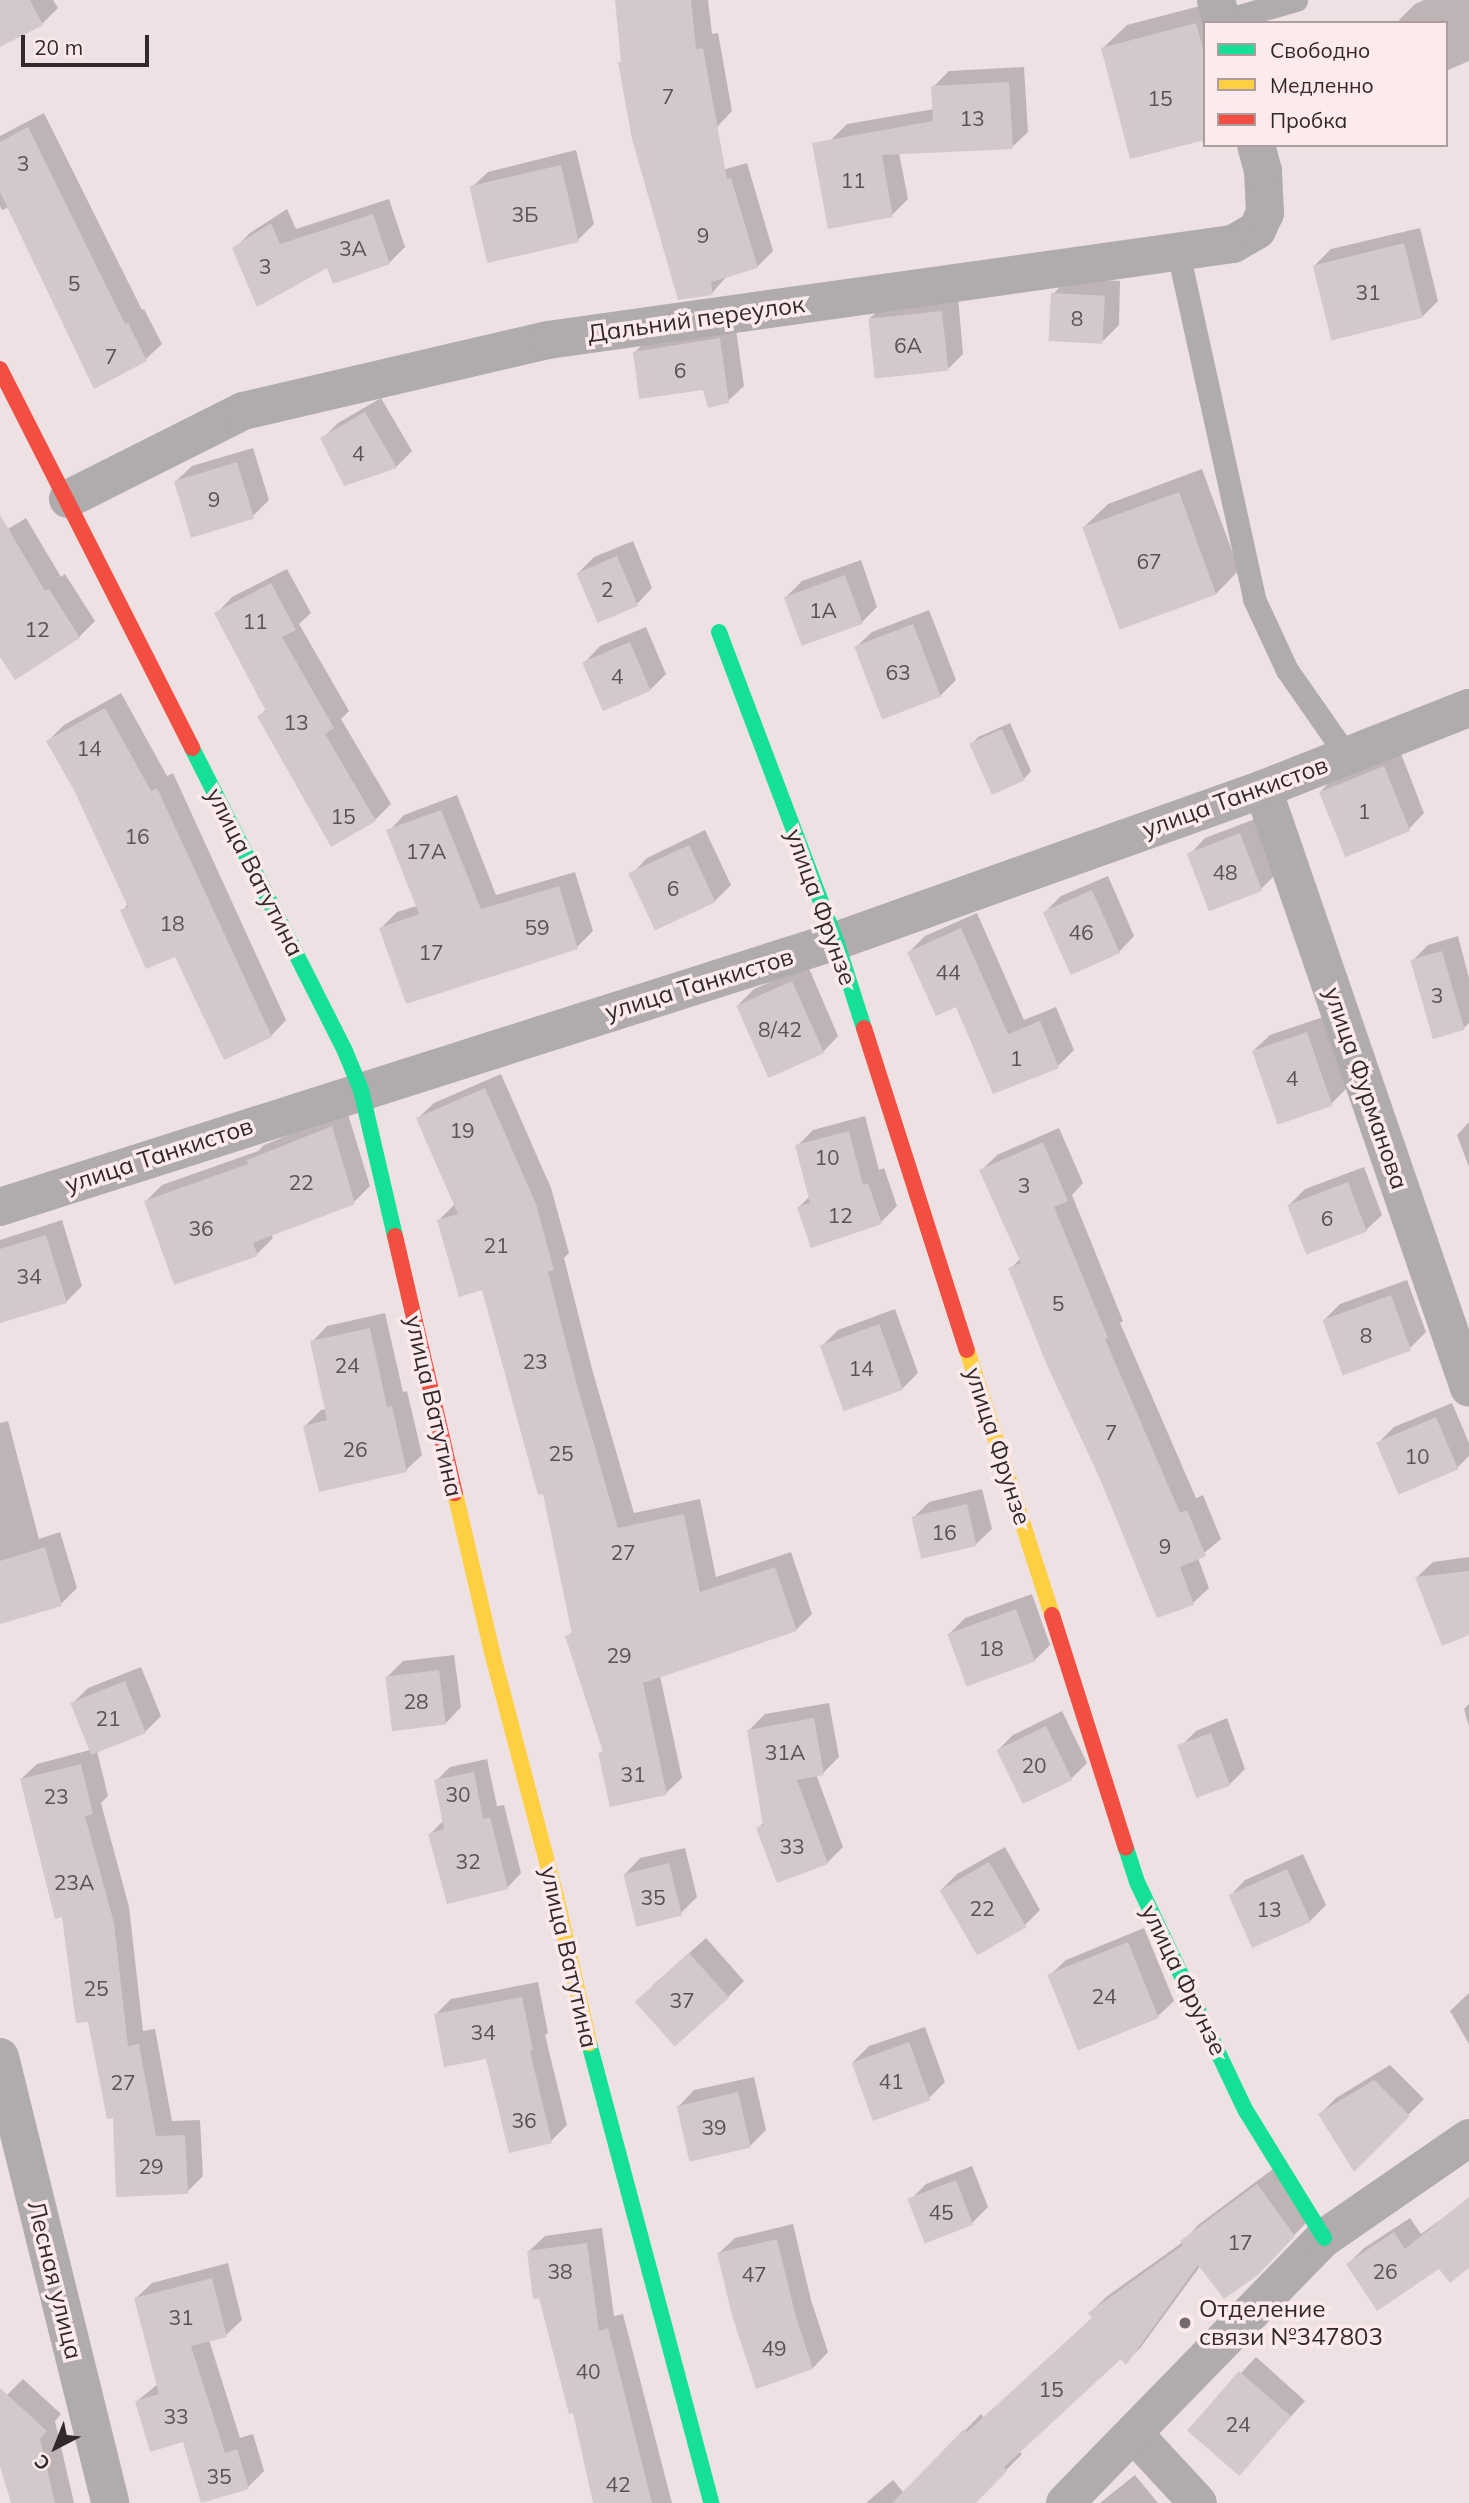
<!DOCTYPE html>
<html>
<head>
<meta charset="utf-8">
<style>
  body { margin:0 }
  #map { position:relative; width:1469px; height:2503px; overflow:hidden; background:#eee1e4; font-family:Mulish,sans-serif }
  div>[style] { position:absolute }
  [style*='--x'] { left:calc(var(--x)*1px); top:calc(var(--y)*1px); width:calc(var(--w)*1px); rotate:calc(var(--a)*1deg) }
  .shadow>* { inset:0; background:#0003 }
  .building>* { inset:0; background:#d3c8ca; transform-origin:0 0 }
  .lane>* { height:23px; margin:-11.5px; padding:0 11.5px; transform-origin:11.5px; border-radius:11.5px; background:#b0abad }
  .street>* { height:38px; margin:-19px; padding:0 19px; transform-origin:19px; border-radius:19px; background:#b0abad }
  .fast>* { height:16px; margin:-8px; padding:0 8px; transform-origin:8px; border-radius:8px; background:#16e098 }
  .slow>* { height:16px; margin:-8px; padding:0 8px; transform-origin:8px; border-radius:8px; background:#ffcf43 }
  .jam>* { height:16px; margin:-8px; padding:0 8px; transform-origin:8px; border-radius:8px; background:#f24e42 }
  .dots>* { width:19px; height:19px; translate:-50% -50%; box-sizing:border-box; border:4px solid #fdeaed; border-radius:50% }
  span { translate:-50% -50%; white-space:nowrap; text-align:center; line-height:1.15; -webkit-text-stroke:7px #fdeaed; paint-order:stroke }
  .number-label { font-size:21px; color:#5c5254 }
  .number-label span { -webkit-text-stroke-width:0 }
  .street-label { font-size:24px; color:#32292b }
  .poi-label { font-size:24px; color:#32292b }
  .left { translate:0 -50%; text-align:left }
  .legend { position:absolute; left:1203px; top:21px; width:245px; height:126px; box-sizing:border-box; background:#fdeaed; border:2px solid #ac9d9f; margin:0; padding:9px 12px; list-style:none; font-size:21px; color:#32292b }
  .legend li { display:flex; align-items:center; gap:14px; height:35px }
  .legend b { width:35px; border:2px solid #ac9d9f }
  .north { position:absolute; left:21px; top:2412px; width:70px; height:70px; -webkit-text-stroke:5px #fdeaed; paint-order:stroke; rotate:222deg; font-size:19px; font-weight:700; line-height:28px; text-align:center; color:#32292b }
  .north::after { content:''; display:block; margin:auto; width:24px; height:32px; background:#32292b; clip-path:polygon(50% 0,100% 100%,50% 72%,0 100%) }
  .scale { position:absolute; left:21px; top:35px; width:128px; height:32px; box-sizing:border-box; border:4px solid #32292b; border-top:0; padding-left:9px; font-size:21px; line-height:24px; white-space:nowrap; color:#32292b; -webkit-text-stroke:5px #fdeaed; paint-order:stroke }
</style>
</head>
<body>
<div id="map">
  <div class="shadow">
    <div style="clip-path:polygon(0 0,53px 0,58px 8px,42px 24px,0 45px)"></div>
    <div style="clip-path:polygon(617px 0,708px 0,712px 34px,718px 33px,732px 111px,717px 127px,623px 60px)"></div>
    <div style="clip-path:polygon(1424px 0,1469px 0,1469px 61px,1446px 71px,1446px 23px,1401px 23px,1399px 20px,1415px 4px)"></div>
    <div style="clip-path:polygon(1219px 1px,1205px 23px,1205px 138px,1103px 48px,1127px 25px)"></div>
    <div style="clip-path:polygon(1024px 67px,1028px 132px,1012px 147px,899px 153px,908px 199px,892px 215px,816px 155px,847px 124px,934px 109px,933px 87px,949px 71px)"></div>
    <div style="clip-path:polygon(44px 113px,142px 310px,144px 309px,162px 344px,146px 359px,95px 387px,9px 207px,2px 210px,0 206px,0 136px)"></div>
    <div style="clip-path:polygon(576px 150px,594px 224px,578px 240px,472px 187px,488px 172px)"></div>
    <div style="clip-path:polygon(747px 163px,773px 251px,757px 267px,728px 275px,712px 293px,667px 186px)"></div>
    <div style="clip-path:polygon(389px 199px,405px 247px,389px 263px,328px 265px,234px 249px,250px 233px,287px 209px,296px 229px)"></div>
    <div style="clip-path:polygon(1420px 228px,1438px 301px,1422px 317px,1315px 265px,1331px 249px)"></div>
    <div style="clip-path:polygon(1069px 278px,1120px 281px,1119px 325px,1103px 341px,1053px 294px)"></div>
    <div style="clip-path:polygon(958px 296px,963px 354px,947px 370px,870px 318px,886px 303px)"></div>
    <div style="clip-path:polygon(735px 323px,744px 386px,728px 401px,634px 353px,650px 337px)"></div>
    <div style="clip-path:polygon(381px 398px,412px 451px,396px 467px,345px 484px,322px 439px,338px 423px)"></div>
    <div style="clip-path:polygon(253px 448px,269px 500px,253px 516px,176px 481px,192px 466px)"></div>
    <div style="clip-path:polygon(1202px 469px,1239px 570px,1216px 594px,1084px 527px,1108px 504px)"></div>
    <div style="clip-path:polygon(26px 518px,61px 577px,65px 574px,95px 621px,79px 637px,0 654px,0 534px)"></div>
    <div style="clip-path:polygon(633px 541px,652px 588px,637px 604px,578px 573px,594px 557px)"></div>
    <div style="clip-path:polygon(861px 560px,877px 607px,862px 622px,786px 597px,802px 581px)"></div>
    <div style="clip-path:polygon(287px 569px,311px 613px,299px 624px,349px 711px,341px 719px,391px 804px,375px 820px,259px 716px,267px 709px,217px 613px,232px 597px)"></div>
    <div style="clip-path:polygon(929px 610px,956px 680px,940px 696px,856px 647px,872px 632px)"></div>
    <div style="clip-path:polygon(646px 627px,666px 674px,650px 690px,585px 662px,600px 646px)"></div>
    <div style="clip-path:polygon(121px 693px,167px 776px,173px 773px,286px 1020px,271px 1036px,123px 910px,128px 904px,75px 790px,48px 741px,64px 725px)"></div>
    <div style="clip-path:polygon(1010px 723px,1031px 771px,1024px 779px,971px 745px,978px 737px)"></div>
    <div style="clip-path:polygon(1400px 751px,1424px 813px,1409px 829px,1321px 791px,1336px 775px)"></div>
    <div style="clip-path:polygon(457px 795px,496px 895px,575px 872px,593px 931px,577px 947px,381px 928px,397px 912px,417px 906px,389px 831px,404px 815px)"></div>
    <div style="clip-path:polygon(1255px 819px,1277px 873px,1261px 889px,1190px 854px,1205px 838px)"></div>
    <div style="clip-path:polygon(705px 830px,731px 885px,715px 901px,632px 874px,647px 858px)"></div>
    <div style="clip-path:polygon(1108px 876px,1134px 936px,1119px 952px,1045px 912px,1061px 896px)"></div>
    <div style="clip-path:polygon(977px 913px,1024px 1020px,1056px 1007px,1074px 1050px,1058px 1066px,957px 1004px,909px 952px,925px 936px)"></div>
    <div style="clip-path:polygon(1458px 936px,1469px 978px,1469px 1023px,1463px 1029px,1412px 961px,1428px 945px)"></div>
    <div style="clip-path:polygon(808px 966px,838px 1036px,823px 1052px,738px 1005px,754px 989px)"></div>
    <div style="clip-path:polygon(1323px 1017px,1347px 1088px,1331px 1104px,1254px 1050px,1270px 1035px)"></div>
    <div style="clip-path:polygon(501px 1074px,551px 1188px,569px 1253px,564px 1258px,592px 1369px,634px 1513px,700px 1499px,716px 1577px,791px 1552px,812px 1614px,796px 1630px,660px 1676px,682px 1778px,666px 1793px,600px 1754px,604px 1750px,567px 1637px,573px 1631px,544px 1492px,483px 1288px,439px 1220px,455px 1204px,418px 1118px,434px 1103px)"></div>
    <div style="clip-path:polygon(347px 1111px,370px 1186px,354px 1202px,271px 1234px,273px 1238px,257px 1254px,146px 1201px,162px 1185px,258px 1151px,264px 1145px)"></div>
    <div style="clip-path:polygon(865px 1116px,879px 1170px,884px 1168px,897px 1206px,881px 1222px,799px 1207px,810px 1196px,797px 1146px,813px 1130px)"></div>
    <div style="clip-path:polygon(1469px 1122px,1469px 1167px,1457px 1135px)"></div>
    <div style="clip-path:polygon(1059px 1128px,1083px 1183px,1072px 1195px,1123px 1321px,1120px 1323px,1196px 1498px,1203px 1495px,1221px 1539px,1198px 1558px,1209px 1588px,1193px 1603px,1102px 1478px,1010px 1269px,1021px 1258px,981px 1171px,997px 1155px)"></div>
    <div style="clip-path:polygon(1364px 1167px,1382px 1215px,1366px 1230px,1289px 1205px,1305px 1189px)"></div>
    <div style="clip-path:polygon(62px 1220px,82px 1286px,66px 1302px,0 1309px,0 1240px)"></div>
    <div style="clip-path:polygon(1407px 1280px,1426px 1332px,1410px 1348px,1324px 1320px,1340px 1304px)"></div>
    <div style="clip-path:polygon(895px 1309px,918px 1373px,902px 1389px,822px 1346px,838px 1330px)"></div>
    <div style="clip-path:polygon(385px 1313px,403px 1392px,407px 1391px,422px 1455px,406px 1470px,305px 1426px,321px 1410px,327px 1409px,312px 1342px,327px 1326px)"></div>
    <div style="clip-path:polygon(1452px 1403px,1469px 1443px,1469px 1456px,1457px 1468px,1378px 1443px,1394px 1427px)"></div>
    <div style="clip-path:polygon(8px 1421px,39px 1539px,60px 1532px,77px 1588px,61px 1604px,0 1601px,0 1423px)"></div>
    <div style="clip-path:polygon(982px 1489px,992px 1529px,976px 1544px,913px 1518px,929px 1502px)"></div>
    <div style="clip-path:polygon(1469px 1557px,1469px 1634px,1417px 1577px,1433px 1562px)"></div>
    <div style="clip-path:polygon(1032px 1594px,1050px 1645px,1034px 1661px,949px 1634px,965px 1618px)"></div>
    <div style="clip-path:polygon(454px 1655px,461px 1707px,446px 1723px,387px 1677px,403px 1661px)"></div>
    <div style="clip-path:polygon(141px 1667px,161px 1716px,145px 1732px,97px 1751px,108px 1796px,101px 1803px,129px 1907px,143px 2031px,155px 2029px,172px 2121px,200px 2120px,203px 2176px,187px 2192px,114px 2116px,64px 1915px,21px 1779px,37px 1764px,90px 1750px,72px 1704px,88px 1688px)"></div>
    <div style="clip-path:polygon(829px 1703px,839px 1757px,823px 1773px,816px 1774px,843px 1847px,827px 1863px,758px 1828px,764px 1822px,749px 1730px,765px 1714px)"></div>
    <div style="clip-path:polygon(1469px 1704px,1469px 1727px,1464px 1709px)"></div>
    <div style="clip-path:polygon(1062px 1711px,1087px 1763px,1071px 1779px,998px 1750px,1013px 1735px)"></div>
    <div style="clip-path:polygon(1227px 1718px,1245px 1769px,1229px 1785px,1180px 1747px,1196px 1731px)"></div>
    <div style="clip-path:polygon(487px 1759px,497px 1806px,504px 1805px,521px 1873px,508px 1887px,448px 1902px,430px 1834px,444px 1820px,436px 1781px,450px 1767px)"></div>
    <div style="clip-path:polygon(1005px 1847px,1040px 1910px,1024px 1926px,941px 1890px,957px 1874px)"></div>
    <div style="clip-path:polygon(685px 1848px,697px 1897px,681px 1913px,625px 1874px,640px 1858px)"></div>
    <div style="clip-path:polygon(1303px 1854px,1326px 1905px,1310px 1921px,1230px 1896px,1245px 1880px)"></div>
    <div style="clip-path:polygon(1144px 1928px,1174px 2001px,1158px 2016px,1050px 1975px,1066px 1960px)"></div>
    <div style="clip-path:polygon(706px 1938px,744px 1981px,728px 1997px,652px 1986px)"></div>
    <div style="clip-path:polygon(538px 1982px,548px 2033px,545px 2035px,567px 2125px,551px 2141px,487px 2057px,435px 2015px,451px 1999px)"></div>
    <div style="clip-path:polygon(1469px 1993px,1469px 2044px,1450px 2011px)"></div>
    <div style="clip-path:polygon(925px 2027px,945px 2082px,929px 2098px,873px 2118px,853px 2062px,869px 2046px)"></div>
    <div style="clip-path:polygon(1390px 2065px,1424px 2099px,1354px 2169px,1320px 2114px,1336px 2098px)"></div>
    <div style="clip-path:polygon(754px 2077px,766px 2130px,750px 2146px,679px 2106px,694px 2090px)"></div>
    <div style="clip-path:polygon(972px 2166px,988px 2207px,972px 2223px,927px 2241px,910px 2200px,926px 2184px)"></div>
    <div style="clip-path:polygon(1273px 2169px,1310px 2219px,1257px 2273px,1201px 2265px,1141px 2347px,1126px 2362px,1122px 2356px,1019px 2451px,1022px 2454px,974px 2503px,866px 2503px,893px 2480px,904px 2493px,981px 2414px,984px 2418px,1093px 2317px,1090px 2313px,1106px 2297px,1183px 2242px,1198px 2225px)"></div>
    <div style="clip-path:polygon(1469px 2199px,1469px 2266px,1348px 2264px,1364px 2248px,1410px 2218px,1421px 2234px)"></div>
    <div style="clip-path:polygon(793px 2224px,811px 2300px,828px 2352px,813px 2368px,719px 2253px,735px 2238px)"></div>
    <div style="clip-path:polygon(602px 2228px,614px 2316px,623px 2314px,672px 2503px,595px 2503px,574px 2411px,529px 2251px,545px 2236px)"></div>
    <div style="clip-path:polygon(228px 2263px,242px 2320px,226px 2335px,209px 2340px,240px 2438px,253px 2434px,264px 2471px,248px 2487px,137px 2401px,158px 2384px,136px 2298px,152px 2283px)"></div>
    <div style="clip-path:polygon(1256px 2357px,1305px 2401px,1253px 2458px,1189px 2429px)"></div>
    <div style="clip-path:polygon(23px 2379px,61px 2414px,55px 2421px,74px 2503px,13px 2503px,0 2463px,0 2402px)"></div>
    <div style="clip-path:polygon(1135px 2475px,1158px 2503px,1100px 2503px)"></div>
  </div>
  <div class="building">
    <div style="clip-path:polygon(0 0,30px 0,43px 25px,0 47px)"></div>
    <div style="clip-path:polygon(615px 0,691px 0,696px 49px,703px 48px,727px 179px,731px 178px,758px 268px,711px 282px,713px 295px,678px 300px,632px 139px,618px 62px,621px 62px)"></div>
    <div style="clip-path:polygon(1196px 23px,1205px 56px,1205px 140px,1130px 159px,1101px 48px)"></div>
    <div style="clip-path:polygon(1009px 82px,1013px 149px,882px 155px,893px 217px,828px 229px,812px 143px,933px 121px,931px 86px)"></div>
    <div style="clip-path:polygon(28px 127px,125px 324px,128px 323px,147px 361px,94px 389px,0 192px,0 142px)"></div>
    <div style="left:561px;top:165px;width:79px;height:94px;rotate:77deg"></div>
    <div style="clip-path:polygon(373px 214px,390px 264px,333px 284px,327px 268px,257px 307px,232px 248px,271px 223px,280px 244px)"></div>
    <div style="left:1404px;top:243px;width:77px;height:94px;rotate:76deg"></div>
    <div style="left:1051px;top:293px;width:54px;height:48px;rotate:3deg"></div>
    <div style="left:942px;top:311px;width:60px;height:74px;rotate:84deg"></div>
    <div style="clip-path:polygon(720px 338px,729px 403px,708px 408px,703px 390px,639px 399px,633px 352px)"></div>
    <div style="clip-path:polygon(365px 412px,397px 468px,344px 486px,320px 438px)"></div>
    <div style="left:237px;top:462px;width:59px;height:66px;rotate:73deg"></div>
    <div style="left:1179px;top:492px;width:109px;height:103px;rotate:70deg"></div>
    <div style="clip-path:polygon(0 515px,45px 591px,49px 589px,80px 638px,15px 680px,0 657px)"></div>
    <div style="left:617px;top:556px;width:54px;height:44px;rotate:67deg"></div>
    <div style="left:845px;top:575px;width:52px;height:65px;rotate:70deg"></div>
    <div style="clip-path:polygon(271px 583px,296px 630px,282px 637px,334px 728px,325px 734px,376px 821px,331px 847px,257px 716px,266px 711px,214px 613px)"></div>
    <div style="left:913px;top:624px;width:78px;height:63px;rotate:69deg"></div>
    <div style="left:630px;top:642px;width:53px;height:52px;rotate:67deg"></div>
    <div style="clip-path:polygon(105px 708px,151px 791px,157px 788px,272px 1037px,224px 1060px,175px 957px,146px 969px,120px 910px,128px 907px,74px 790px,46px 741px)"></div>
    <div style="left:1002px;top:729px;width:56px;height:36px;rotate:66deg"></div>
    <div style="left:1384px;top:766px;width:70px;height:70px;rotate:68deg"></div>
    <div style="clip-path:polygon(441px 810px,481px 909px,559px 886px,578px 949px,406px 1004px,379px 928px,419px 914px,386px 830px)"></div>
    <div style="left:1240px;top:833px;width:62px;height:57px;rotate:69deg"></div>
    <div style="left:689px;top:845px;width:63px;height:67px;rotate:65deg"></div>
    <div style="left:1092px;top:890px;width:69px;height:54px;rotate:66deg"></div>
    <div style="clip-path:polygon(961px 928px,1008px 1034px,1040px 1021px,1059px 1068px,993px 1094px,956px 1007px,936px 1016px,907px 952px)"></div>
    <div style="left:1442px;top:951px;width:82px;height:33px;rotate:74deg"></div>
    <div style="left:792px;top:981px;width:79px;height:61px;rotate:66deg"></div>
    <div style="left:1307px;top:1032px;width:78px;height:58px;rotate:71deg"></div>
    <div style="clip-path:polygon(485px 1088px,536px 1204px,554px 1270px,548px 1272px,577px 1385px,618px 1528px,684px 1514px,700px 1592px,775px 1567px,797px 1631px,643px 1683px,667px 1795px,610px 1807px,598px 1753px,603px 1752px,565px 1636px,572px 1634px,543px 1494px,538px 1495px,482px 1290px,459px 1297px,437px 1220px,458px 1214px,416px 1118px)"></div>
    <div style="clip-path:polygon(332px 1126px,355px 1204px,253px 1243px,258px 1256px,174px 1285px,144px 1201px,248px 1164px,247px 1160px)"></div>
    <div style="clip-path:polygon(849px 1131px,863px 1185px,868px 1183px,882px 1224px,811px 1248px,797px 1207px,810px 1203px,795px 1145px)"></div>
    <div style="clip-path:polygon(1043px 1142px,1068px 1201px,1054px 1207px,1108px 1338px,1105px 1339px,1180px 1513px,1187px 1510px,1206px 1556px,1180px 1567px,1194px 1605px,1157px 1618px,1100px 1479px,1046px 1363px,1008px 1268px,1021px 1263px,979px 1170px)"></div>
    <div style="left:1348px;top:1182px;width:53px;height:65px;rotate:69deg"></div>
    <div style="clip-path:polygon(46px 1235px,67px 1303px,0 1323px,0 1249px)"></div>
    <div style="left:1391px;top:1295px;width:59px;height:73px;rotate:70deg"></div>
    <div style="left:879px;top:1324px;width:70px;height:63px;rotate:70deg"></div>
    <div style="clip-path:polygon(370px 1328px,387px 1407px,392px 1406px,407px 1472px,319px 1492px,303px 1426px,327px 1420px,310px 1341px)"></div>
    <div style="left:1436px;top:1417px;width:57px;height:65px;rotate:67deg"></div>
    <div style="left:967px;top:1504px;width:43px;height:57px;rotate:77deg"></div>
    <div style="clip-path:polygon(45px 1547px,62px 1606px,0 1624px,0 1561px)"></div>
    <div style="clip-path:polygon(1469px 1571px,1469px 1635px,1442px 1646px,1415px 1577px)"></div>
    <div style="left:1016px;top:1609px;width:56px;height:73px;rotate:70deg"></div>
    <div style="left:439px;top:1670px;width:55px;height:54px;rotate:83deg"></div>
    <div style="left:125px;top:1681px;width:56px;height:59px;rotate:68deg"></div>
    <div style="clip-path:polygon(814px 1718px,824px 1775px,797px 1780px,828px 1864px,777px 1883px,756px 1828px,763px 1825px,747px 1730px)"></div>
    <div style="left:1046px;top:1726px;width:60px;height:55px;rotate:64deg"></div>
    <div style="left:1211px;top:1733px;width:56px;height:36px;rotate:70deg"></div>
    <div style="clip-path:polygon(81px 1764px,93px 1814px,85px 1816px,114px 1923px,128px 2046px,139px 2044px,156px 2136px,185px 2135px,188px 2194px,116px 2197px,113px 2118px,107px 2119px,88px 2022px,76px 2023px,62px 1917px,55px 1919px,20px 1779px)"></div>
    <div style="clip-path:polygon(474px 1772px,483px 1819px,490px 1817px,508px 1889px,447px 1904px,428px 1834px,444px 1829px,434px 1780px)"></div>
    <div style="left:989px;top:1862px;width:75px;height:57px;rotate:60deg"></div>
    <div style="left:669px;top:1863px;width:54px;height:47px;rotate:76deg"></div>
    <div style="left:1287px;top:1869px;width:58px;height:64px;rotate:66deg"></div>
    <div style="left:1128px;top:1942px;width:82px;height:87px;rotate:68deg"></div>
    <div style="left:689px;top:1953px;width:60px;height:73px;rotate:48deg"></div>
    <div style="clip-path:polygon(522px 1997px,533px 2050px,530px 2051px,552px 2143px,509px 2153px,486px 2059px,444px 2067px,434px 2014px)"></div>
    <div style="left:909px;top:2042px;width:62px;height:61px;rotate:70deg"></div>
    <div style="clip-path:polygon(1374px 2080px,1410px 2116px,1354px 2172px,1318px 2114px)"></div>
    <div style="left:738px;top:2092px;width:57px;height:63px;rotate:77deg"></div>
    <div style="left:956px;top:2180px;width:48px;height:52px;rotate:69deg"></div>
    <div style="clip-path:polygon(1257px 2184px,1295px 2236px,1258px 2275px,1224px 2299px,1198px 2265px,1126px 2365px,1121px 2359px,1004px 2467px,1007px 2471px,976px 2503px,892px 2503px,964px 2429px,967px 2432px,1092px 2318px,1088px 2313px,1183px 2245px,1180px 2241px)"></div>
    <div style="clip-path:polygon(1469px 2197px,1469px 2268px,1450px 2283px,1439px 2269px,1377px 2311px,1346px 2264px,1394px 2232px,1405px 2249px)"></div>
    <div style="clip-path:polygon(777px 2239px,796px 2317px,813px 2369px,756px 2389px,732px 2315px,717px 2253px)"></div>
    <div style="clip-path:polygon(587px 2243px,599px 2331px,608px 2328px,652px 2503px,593px 2503px,573px 2413px,569px 2414px,539px 2298px,533px 2299px,527px 2251px)"></div>
    <div style="clip-path:polygon(212px 2278px,227px 2337px,191px 2346px,225px 2453px,237px 2449px,249px 2489px,201px 2503px,183px 2442px,150px 2452px,135px 2401px,159px 2394px,134px 2298px)"></div>
    <div style="left:1239px;top:2371px;width:69px;height:79px;rotate:41deg"></div>
    <div style="clip-path:polygon(0 2388px,47px 2431px,40px 2439px,55px 2503px,11px 2503px,0 2466px)"></div>
  </div>
  <div class="lane">
    <div style="--x:1221;--y:21;--w:78;--a:-15.6"></div>
    <div style="--x:1178;--y:252;--w:355;--a:77.6"></div>
    <div style="--x:1254;--y:599;--w:78;--a:65.1"></div>
    <div style="--x:1287;--y:670;--w:105;--a:55.1"></div>
  </div>
  <div class="street">
    <div style="--x:1216;--y:0;--w:24;--a:75"></div>
    <div style="--x:68;--y:499;--w:196;--a:-26.7"></div>
    <div style="--x:243;--y:411;--w:313;--a:-13.1"></div>
    <div style="--x:548;--y:340;--w:692;--a:-7.98"></div>
    <div style="--x:1233;--y:244;--w:28;--a:-30"></div>
    <div style="--x:1257;--y:230;--w:19;--a:-65"></div>
    <div style="--x:1265;--y:213;--w:42;--a:-92.7"></div>
    <div style="--x:1263;--y:171;--w:27;--a:-105"></div>
    <div style="--x:1263;--y:789;--w:633;--a:71.02"></div>
    <div style="--x:0;--y:1207;--w:877;--a:-17.65"></div>
    <div style="--x:836;--y:941;--w:453;--a:-19.6"></div>
    <div style="--x:1263;--y:789;--w:221;--a:-21.5"></div>
    <div style="--x:0;--y:2057;--w:459;--a:76.1"></div>
    <div style="--x:1134;--y:2434;--w:94;--a:47.2"></div>
    <div style="--x:1065;--y:2503;--w:371;--a:-45.7"></div>
    <div style="--x:1324;--y:2238;--w:176;--a:-34.6"></div>
  </div>
  <div class="fast">
    <div style="--x:719;--y:632;--w:330;--a:69.3"></div>
    <div style="--x:836;--y:941;--w:91;--a:72.2"></div>
    <div style="--x:192;--y:748;--w:339;--a:63.2"></div>
    <div style="--x:345;--y:1051;--w:42;--a:67.7"></div>
    <div style="--x:361;--y:1090;--w:150;--a:76.9"></div>
    <div style="--x:1126;--y:1848;--w:38;--a:72"></div>
    <div style="--x:1138;--y:1884;--w:251;--a:64.6"></div>
    <div style="--x:1246;--y:2111;--w:149;--a:58.4"></div>
    <div style="--x:589;--y:2043;--w:476;--a:75.1"></div>
  </div>
  <div class="slow">
    <div style="--x:967;--y:1350;--w:278;--a:72.2"></div>
    <div style="--x:455;--y:1493;--w:171;--a:76.9"></div>
    <div style="--x:494;--y:1660;--w:244;--a:75.3"></div>
    <div style="--x:556;--y:1896;--w:151;--a:77.3"></div>
  </div>
  <div class="jam">
    <div style="--x:0;--y:369;--w:425;--a:63.1"></div>
    <div style="--x:864;--y:1028;--w:338;--a:72.3"></div>
    <div style="--x:395;--y:1236;--w:264;--a:76.9"></div>
    <div style="--x:1052;--y:1615;--w:244;--a:72.4"></div>
  </div>
  <div class="dots">
    <div style="left:1185px;top:2323px;background:#74696c"></div>
  </div>
  <div class="number-label">
    <span style="left:668px;top:96px">7</span>
    <span style="left:1160px;top:98px">15</span>
    <span style="left:972px;top:118px">13</span>
    <span style="left:23px;top:163px">3</span>
    <span style="left:853px;top:180px">11</span>
    <span style="left:525px;top:214px">3Б</span>
    <span style="left:703px;top:235px">9</span>
    <span style="left:353px;top:248px">3А</span>
    <span style="left:265px;top:266px">3</span>
    <span style="left:74px;top:283px">5</span>
    <span style="left:1368px;top:292px">31</span>
    <span style="left:1077px;top:318px">8</span>
    <span style="left:908px;top:345px">6А</span>
    <span style="left:111px;top:356px">7</span>
    <span style="left:680px;top:370px">6</span>
    <span style="left:358px;top:453px">4</span>
    <span style="left:214px;top:499px">9</span>
    <span style="left:1149px;top:561px">67</span>
    <span style="left:607px;top:589px">2</span>
    <span style="left:823px;top:610px">1А</span>
    <span style="left:255px;top:621px">11</span>
    <span style="left:37px;top:629px">12</span>
    <span style="left:898px;top:672px">63</span>
    <span style="left:617px;top:676px">4</span>
    <span style="left:296px;top:722px">13</span>
    <span style="left:89px;top:748px">14</span>
    <span style="left:1364px;top:811px">1</span>
    <span style="left:343px;top:816px">15</span>
    <span style="left:137px;top:836px">16</span>
    <span style="left:426px;top:851px">17А</span>
    <span style="left:1225px;top:872px">48</span>
    <span style="left:673px;top:888px">6</span>
    <span style="left:172px;top:923px">18</span>
    <span style="left:537px;top:927px">59</span>
    <span style="left:1081px;top:932px">46</span>
    <span style="left:431px;top:952px">17</span>
    <span style="left:948px;top:972px">44</span>
    <span style="left:1437px;top:995px">3</span>
    <span style="left:780px;top:1029px">8/42</span>
    <span style="left:1016px;top:1058px">1</span>
    <span style="left:1292px;top:1078px">4</span>
    <span style="left:462px;top:1130px">19</span>
    <span style="left:827px;top:1157px">10</span>
    <span style="left:301px;top:1182px">22</span>
    <span style="left:1024px;top:1185px">3</span>
    <span style="left:840px;top:1215px">12</span>
    <span style="left:1327px;top:1218px">6</span>
    <span style="left:201px;top:1228px">36</span>
    <span style="left:496px;top:1245px">21</span>
    <span style="left:29px;top:1276px">34</span>
    <span style="left:1058px;top:1303px">5</span>
    <span style="left:1366px;top:1335px">8</span>
    <span style="left:535px;top:1361px">23</span>
    <span style="left:347px;top:1365px">24</span>
    <span style="left:861px;top:1368px">14</span>
    <span style="left:1111px;top:1432px">7</span>
    <span style="left:355px;top:1449px">26</span>
    <span style="left:561px;top:1453px">25</span>
    <span style="left:1417px;top:1456px">10</span>
    <span style="left:944px;top:1532px">16</span>
    <span style="left:1165px;top:1546px">9</span>
    <span style="left:623px;top:1552px">27</span>
    <span style="left:991px;top:1648px">18</span>
    <span style="left:619px;top:1655px">29</span>
    <span style="left:416px;top:1701px">28</span>
    <span style="left:108px;top:1718px">21</span>
    <span style="left:785px;top:1752px">31А</span>
    <span style="left:1034px;top:1765px">20</span>
    <span style="left:633px;top:1774px">31</span>
    <span style="left:458px;top:1794px">30</span>
    <span style="left:56px;top:1796px">23</span>
    <span style="left:792px;top:1846px">33</span>
    <span style="left:468px;top:1861px">32</span>
    <span style="left:74px;top:1882px">23А</span>
    <span style="left:653px;top:1897px">35</span>
    <span style="left:982px;top:1908px">22</span>
    <span style="left:1269px;top:1909px">13</span>
    <span style="left:96px;top:1988px">25</span>
    <span style="left:1104px;top:1996px">24</span>
    <span style="left:682px;top:2000px">37</span>
    <span style="left:483px;top:2032px">34</span>
    <span style="left:891px;top:2081px">41</span>
    <span style="left:123px;top:2082px">27</span>
    <span style="left:524px;top:2120px">36</span>
    <span style="left:714px;top:2127px">39</span>
    <span style="left:151px;top:2166px">29</span>
    <span style="left:941px;top:2212px">45</span>
    <span style="left:1240px;top:2242px">17</span>
    <span style="left:560px;top:2271px">38</span>
    <span style="left:1385px;top:2271px">26</span>
    <span style="left:754px;top:2274px">47</span>
    <span style="left:181px;top:2317px">31</span>
    <span style="left:774px;top:2348px">49</span>
    <span style="left:588px;top:2371px">40</span>
    <span style="left:1051px;top:2389px">15</span>
    <span style="left:176px;top:2416px">33</span>
    <span style="left:1238px;top:2424px">24</span>
    <span style="left:219px;top:2476px">35</span>
    <span style="left:618px;top:2484px">42</span>
  </div>
  <div class="street-label">
    <span style="left:696px;top:319px;rotate:-8deg">Дальний переулок</span>
    <span style="left:1235px;top:797px;rotate:-20deg">улица Танкистов</span>
    <span style="left:255px;top:872px;rotate:63deg">улица Ватутина</span>
    <span style="left:821px;top:907px;rotate:70deg">улица Фрунзе</span>
    <span style="left:699px;top:984px;rotate:-17deg">улица Танкистов</span>
    <span style="left:1366px;top:1088px;rotate:71deg">улица Фурманова</span>
    <span style="left:159px;top:1155px;rotate:-18deg">улица Танкистов</span>
    <span style="left:434px;top:1406px;rotate:77deg">улица Ватутина</span>
    <span style="left:998px;top:1446px;rotate:72deg">улица Фрунзе</span>
    <span style="left:569px;top:1957px;rotate:77deg">улица Ватутина</span>
    <span style="left:1184px;top:1980px;rotate:64deg">улица Фрунзе</span>
    <span style="left:55px;top:2280px;rotate:76deg">Лесная улица</span>
  </div>
  <div class="poi-label">
    <span class="left" style="left:1199px;top:2323px">Отделение<br>связи №347803</span>
  </div>
  <ul class="legend">
  <li><b style="height:9px;background:#16e098"></b>Свободно</li>
  <li><b style="height:9px;background:#ffcf43"></b>Медленно</li>
  <li><b style="height:9px;background:#f24e42"></b>Пробка</li>
  </ul>
  <div class="north">С</div>
  <div class="scale">20 m</div>
</div>
</body>
</html>
